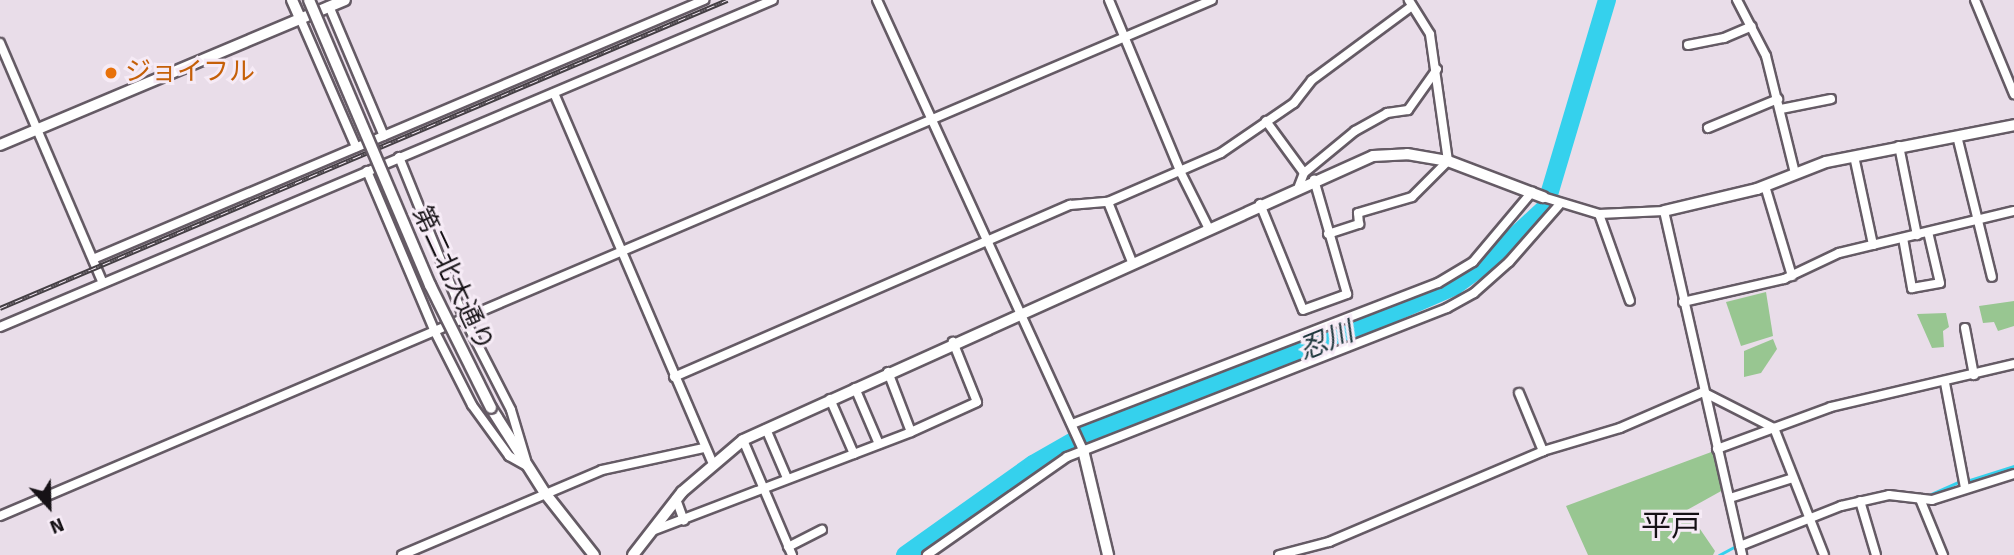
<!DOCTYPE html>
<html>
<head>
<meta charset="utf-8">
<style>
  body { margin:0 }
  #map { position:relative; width:2014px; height:555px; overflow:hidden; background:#e9dde9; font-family:Signika,"Noto Sans JP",sans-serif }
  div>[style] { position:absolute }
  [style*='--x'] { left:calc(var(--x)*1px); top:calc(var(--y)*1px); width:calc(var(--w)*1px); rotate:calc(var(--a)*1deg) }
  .green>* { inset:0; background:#98c691 }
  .stream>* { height:2.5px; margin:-1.25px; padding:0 1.25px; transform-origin:1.25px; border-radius:1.25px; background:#35d1ed }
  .river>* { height:18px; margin:-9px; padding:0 9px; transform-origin:9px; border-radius:9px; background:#35d1ed }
  .roads { filter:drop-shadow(2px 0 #655b65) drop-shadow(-2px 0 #655b65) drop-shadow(0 2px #655b65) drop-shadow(0 -2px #655b65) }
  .minor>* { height:8px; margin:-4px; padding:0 4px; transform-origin:4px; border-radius:4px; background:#fff }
  .tertiary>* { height:10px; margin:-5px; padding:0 5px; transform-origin:5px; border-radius:5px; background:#fff }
  .secondary>* { height:10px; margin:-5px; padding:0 5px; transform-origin:5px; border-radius:5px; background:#fff }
  .rail>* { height:5px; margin-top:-2.5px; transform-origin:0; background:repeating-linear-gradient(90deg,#f6ebf6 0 8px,#443f44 0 16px); box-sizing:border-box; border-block:2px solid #443f44 }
  .bridges { filter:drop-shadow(2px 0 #655b65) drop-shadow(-2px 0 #655b65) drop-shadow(0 2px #655b65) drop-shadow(0 -2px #655b65) }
  .tertiary-bridge>* { height:10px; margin:-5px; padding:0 5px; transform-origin:5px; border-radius:5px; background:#fff }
  .dots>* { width:19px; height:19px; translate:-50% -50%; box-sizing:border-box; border:4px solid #f6ebf6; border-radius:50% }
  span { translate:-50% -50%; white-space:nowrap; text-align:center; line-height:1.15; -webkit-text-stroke:6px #f6ebf6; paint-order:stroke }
  .food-label { font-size:26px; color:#c56008 }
  .left { translate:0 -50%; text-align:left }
  .street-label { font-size:26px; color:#161216 }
  .water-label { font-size:28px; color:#223a40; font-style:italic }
  .quarter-label { font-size:30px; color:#161216 }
  .north { position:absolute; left:14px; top:471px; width:70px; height:70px; -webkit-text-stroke:5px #f6ebf6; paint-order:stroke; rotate:158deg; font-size:19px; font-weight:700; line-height:28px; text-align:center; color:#161216 }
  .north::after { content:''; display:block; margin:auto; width:24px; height:32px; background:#161216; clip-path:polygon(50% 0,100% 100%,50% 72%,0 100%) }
</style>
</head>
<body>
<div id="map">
  <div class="green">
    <div style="clip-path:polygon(1766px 292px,1773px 336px,1741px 346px,1726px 302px)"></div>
    <div style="clip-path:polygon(2014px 301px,2014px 326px,1998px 331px,1994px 322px,1983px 323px,1979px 306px)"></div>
    <div style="clip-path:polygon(1946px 313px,1949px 327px,1943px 331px,1944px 347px,1932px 348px,1917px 314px)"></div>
    <div style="clip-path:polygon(1773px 339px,1777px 349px,1761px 373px,1744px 377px,1744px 351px)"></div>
    <div style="clip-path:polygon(1714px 451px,1723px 490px,1687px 510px,1715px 551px,1713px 555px,1588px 555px,1566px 506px)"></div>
  </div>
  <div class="stream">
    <div style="--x:1970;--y:480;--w:46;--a:-17.7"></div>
    <div style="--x:1927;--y:496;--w:34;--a:-24"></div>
    <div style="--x:1719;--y:555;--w:17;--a:-28"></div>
  </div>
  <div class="river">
    <div style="--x:905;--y:555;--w:157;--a:-35.4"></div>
    <div style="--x:1033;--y:464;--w:64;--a:-29.7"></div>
    <div style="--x:1089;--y:432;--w:272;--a:-20.9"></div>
    <div style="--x:1343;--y:335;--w:122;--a:-23.6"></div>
    <div style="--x:1455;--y:286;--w:36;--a:-36"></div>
    <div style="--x:1484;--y:265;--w:83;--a:-43.1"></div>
    <div style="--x:1545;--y:208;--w:217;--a:-73.4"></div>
  </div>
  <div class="roads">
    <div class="minor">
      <div style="--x:877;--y:0;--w:495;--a:65.4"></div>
      <div style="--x:1109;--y:0;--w:187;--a:67.4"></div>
      <div style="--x:1181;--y:173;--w:60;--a:63.4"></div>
      <div style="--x:1737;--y:0;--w:63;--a:62.6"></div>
      <div style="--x:1766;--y:56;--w:121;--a:76.1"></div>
      <div style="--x:1975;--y:0;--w:102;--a:67.5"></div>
      <div style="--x:329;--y:6;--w:141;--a:67.1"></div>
      <div style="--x:300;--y:18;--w:141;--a:66.5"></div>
      <div style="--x:0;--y:43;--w:261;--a:66.8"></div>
      <div style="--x:1688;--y:45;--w:37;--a:-11"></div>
      <div style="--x:1724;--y:38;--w:30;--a:-23"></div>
      <div style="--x:554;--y:93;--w:400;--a:66.8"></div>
      <div style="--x:1781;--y:109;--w:51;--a:-11.3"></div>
      <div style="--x:1266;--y:121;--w:64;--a:53.8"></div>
      <div style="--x:1708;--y:128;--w:76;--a:-22.5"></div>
      <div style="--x:1957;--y:136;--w:145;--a:76.1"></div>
      <div style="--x:1899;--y:146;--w:91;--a:78.6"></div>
      <div style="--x:1854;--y:156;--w:91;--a:77.9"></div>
      <div style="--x:399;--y:157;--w:174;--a:68"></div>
      <div style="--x:464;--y:318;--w:103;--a:62.9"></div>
      <div style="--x:511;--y:410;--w:52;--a:73.3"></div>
      <div style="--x:367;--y:171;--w:175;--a:67.1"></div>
      <div style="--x:435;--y:332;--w:82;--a:63.1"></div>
      <div style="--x:472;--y:405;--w:63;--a:54"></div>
      <div style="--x:509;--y:456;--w:21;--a:29"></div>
      <div style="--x:1299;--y:186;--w:14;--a:-69"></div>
      <div style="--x:1304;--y:173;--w:66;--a:-39.5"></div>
      <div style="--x:1355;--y:131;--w:37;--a:-29"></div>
      <div style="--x:1387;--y:113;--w:21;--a:-8"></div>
      <div style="--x:1408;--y:110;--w:50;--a:-54.7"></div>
      <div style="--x:1765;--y:186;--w:94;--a:73.3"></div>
      <div style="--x:1543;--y:197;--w:59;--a:16.9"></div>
      <div style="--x:1599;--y:214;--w:65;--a:-2.6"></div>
      <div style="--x:1664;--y:211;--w:353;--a:77.2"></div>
      <div style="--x:1108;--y:202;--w:65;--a:68.2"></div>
      <div style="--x:1260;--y:204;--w:114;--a:67.9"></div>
      <div style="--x:1303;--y:310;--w:47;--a:-20"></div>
      <div style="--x:1347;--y:294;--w:119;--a:-106.1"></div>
      <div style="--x:1599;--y:214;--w:92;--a:70.4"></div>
      <div style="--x:1328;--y:234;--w:33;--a:-18"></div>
      <div style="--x:1359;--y:224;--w:11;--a:-95"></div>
      <div style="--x:1358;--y:213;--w:56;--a:-16.5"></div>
      <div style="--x:1412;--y:197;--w:51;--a:-45"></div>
      <div style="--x:1448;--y:161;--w:128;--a:-98.1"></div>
      <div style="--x:1430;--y:34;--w:40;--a:-122"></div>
      <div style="--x:1903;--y:238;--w:51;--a:79.8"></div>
      <div style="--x:1912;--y:288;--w:28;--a:-10"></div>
      <div style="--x:1940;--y:283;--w:52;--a:-103.2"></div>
      <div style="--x:93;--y:259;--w:664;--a:-22.97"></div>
      <div style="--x:1683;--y:302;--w:104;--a:-12.8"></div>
      <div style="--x:1784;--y:279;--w:61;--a:-25.3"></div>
      <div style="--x:1839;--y:253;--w:180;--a:-13.5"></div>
      <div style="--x:0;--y:327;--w:839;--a:-22.93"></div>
      <div style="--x:1965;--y:328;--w:48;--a:79.2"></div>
      <div style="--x:888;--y:372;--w:64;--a:69"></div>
      <div style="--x:674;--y:377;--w:432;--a:-23.5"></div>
      <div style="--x:1070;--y:205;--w:38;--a:-5"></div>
      <div style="--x:1108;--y:202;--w:123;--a:-23.4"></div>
      <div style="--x:1221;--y:153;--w:88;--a:-34.4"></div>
      <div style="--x:1294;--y:103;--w:29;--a:-52"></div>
      <div style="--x:1312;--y:80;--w:124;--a:-36.5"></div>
      <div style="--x:1945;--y:383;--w:107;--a:79.2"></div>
      <div style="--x:855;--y:388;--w:61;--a:66.8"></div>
      <div style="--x:1519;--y:393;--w:63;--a:67.5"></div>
      <div style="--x:830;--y:399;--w:60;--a:66.4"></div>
      <div style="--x:1072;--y:424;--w:392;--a:-21.1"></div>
      <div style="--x:1438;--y:283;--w:41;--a:-31"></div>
      <div style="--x:1473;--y:262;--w:92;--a:-49.9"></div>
      <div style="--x:766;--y:429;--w:53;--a:66.8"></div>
      <div style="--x:743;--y:440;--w:125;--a:66.9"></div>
      <div style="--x:1717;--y:449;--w:121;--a:-20.2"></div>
      <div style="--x:1831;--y:407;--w:188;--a:-13.2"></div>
      <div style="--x:1730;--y:498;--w:66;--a:-17.6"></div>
      <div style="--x:676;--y:499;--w:23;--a:70"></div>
      <div style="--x:1920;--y:499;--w:61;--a:67.7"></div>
      <div style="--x:1860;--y:501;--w:56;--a:73.5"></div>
      <div style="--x:0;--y:516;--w:1317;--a:-23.06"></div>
      <div style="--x:652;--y:531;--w:277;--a:-20.9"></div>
      <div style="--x:911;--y:432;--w:72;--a:-24.4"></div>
      <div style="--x:977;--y:402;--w:65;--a:-111.8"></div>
      <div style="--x:1740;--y:546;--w:109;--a:-21.6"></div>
      <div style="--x:1841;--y:506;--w:49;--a:-12.9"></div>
      <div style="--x:1889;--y:495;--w:43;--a:6.6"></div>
      <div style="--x:1932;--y:500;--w:86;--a:-17.6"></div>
      <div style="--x:788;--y:547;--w:38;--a:-27"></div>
      <div style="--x:402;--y:555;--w:217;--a:-23"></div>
      <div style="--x:602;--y:470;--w:104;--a:-12.2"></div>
      <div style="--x:927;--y:555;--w:171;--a:-35"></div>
      <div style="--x:1067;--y:457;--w:408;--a:-21.4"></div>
      <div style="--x:1447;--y:308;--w:31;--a:-29"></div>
      <div style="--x:1474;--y:293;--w:47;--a:-41.5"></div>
      <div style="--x:1509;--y:262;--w:77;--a:-48.7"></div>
      <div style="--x:1279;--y:555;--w:52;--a:-14.6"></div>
      <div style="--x:1329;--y:542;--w:233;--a:-23"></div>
      <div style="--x:1543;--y:451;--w:80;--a:-16.6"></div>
      <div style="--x:1620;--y:428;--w:90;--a:-23.4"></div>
      <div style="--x:1703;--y:392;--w:80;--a:26.9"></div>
      <div style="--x:1774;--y:428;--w:136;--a:68.5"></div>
    </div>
    <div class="tertiary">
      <div style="--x:292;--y:0;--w:20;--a:66"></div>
      <div style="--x:1664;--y:211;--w:96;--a:-13.3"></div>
      <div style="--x:1757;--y:189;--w:74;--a:-21.4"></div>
      <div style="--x:1826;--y:162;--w:192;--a:-11.1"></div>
      <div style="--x:491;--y:408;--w:101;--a:57.6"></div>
      <div style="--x:545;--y:493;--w:79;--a:51.7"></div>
      <div style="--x:1083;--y:450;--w:108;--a:76.6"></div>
      <div style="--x:633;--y:555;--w:80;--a:-52.1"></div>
      <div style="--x:682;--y:492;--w:80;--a:-40.4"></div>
      <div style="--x:743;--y:440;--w:691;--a:-24.27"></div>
      <div style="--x:1373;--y:156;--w:34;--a:-3"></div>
      <div style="--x:1407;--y:154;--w:42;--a:9.7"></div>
      <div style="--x:1448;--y:161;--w:102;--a:20.8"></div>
    </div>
    <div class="secondary">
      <div style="--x:0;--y:145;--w:374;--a:-22.8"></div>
    </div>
  </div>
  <div class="rail">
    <div style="--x:0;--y:308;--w:790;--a:-22.96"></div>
  </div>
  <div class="bridges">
    <div class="tertiary-bridge">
      <div style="--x:309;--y:0;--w:310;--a:67"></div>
      <div style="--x:430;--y:285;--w:137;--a:63.6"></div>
    </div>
  </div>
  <div class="dots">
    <div style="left:111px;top:73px;background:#e8710a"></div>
  </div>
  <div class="food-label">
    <span class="left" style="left:125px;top:73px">ジョイフル</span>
  </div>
  <div class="street-label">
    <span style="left:452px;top:279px;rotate:65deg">第二北大通り</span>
  </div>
  <div class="water-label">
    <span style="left:1326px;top:341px;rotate:-22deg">忍川</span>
  </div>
  <div class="quarter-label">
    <span style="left:1671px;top:527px">平戸</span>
  </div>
  <div class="north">N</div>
</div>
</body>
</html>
